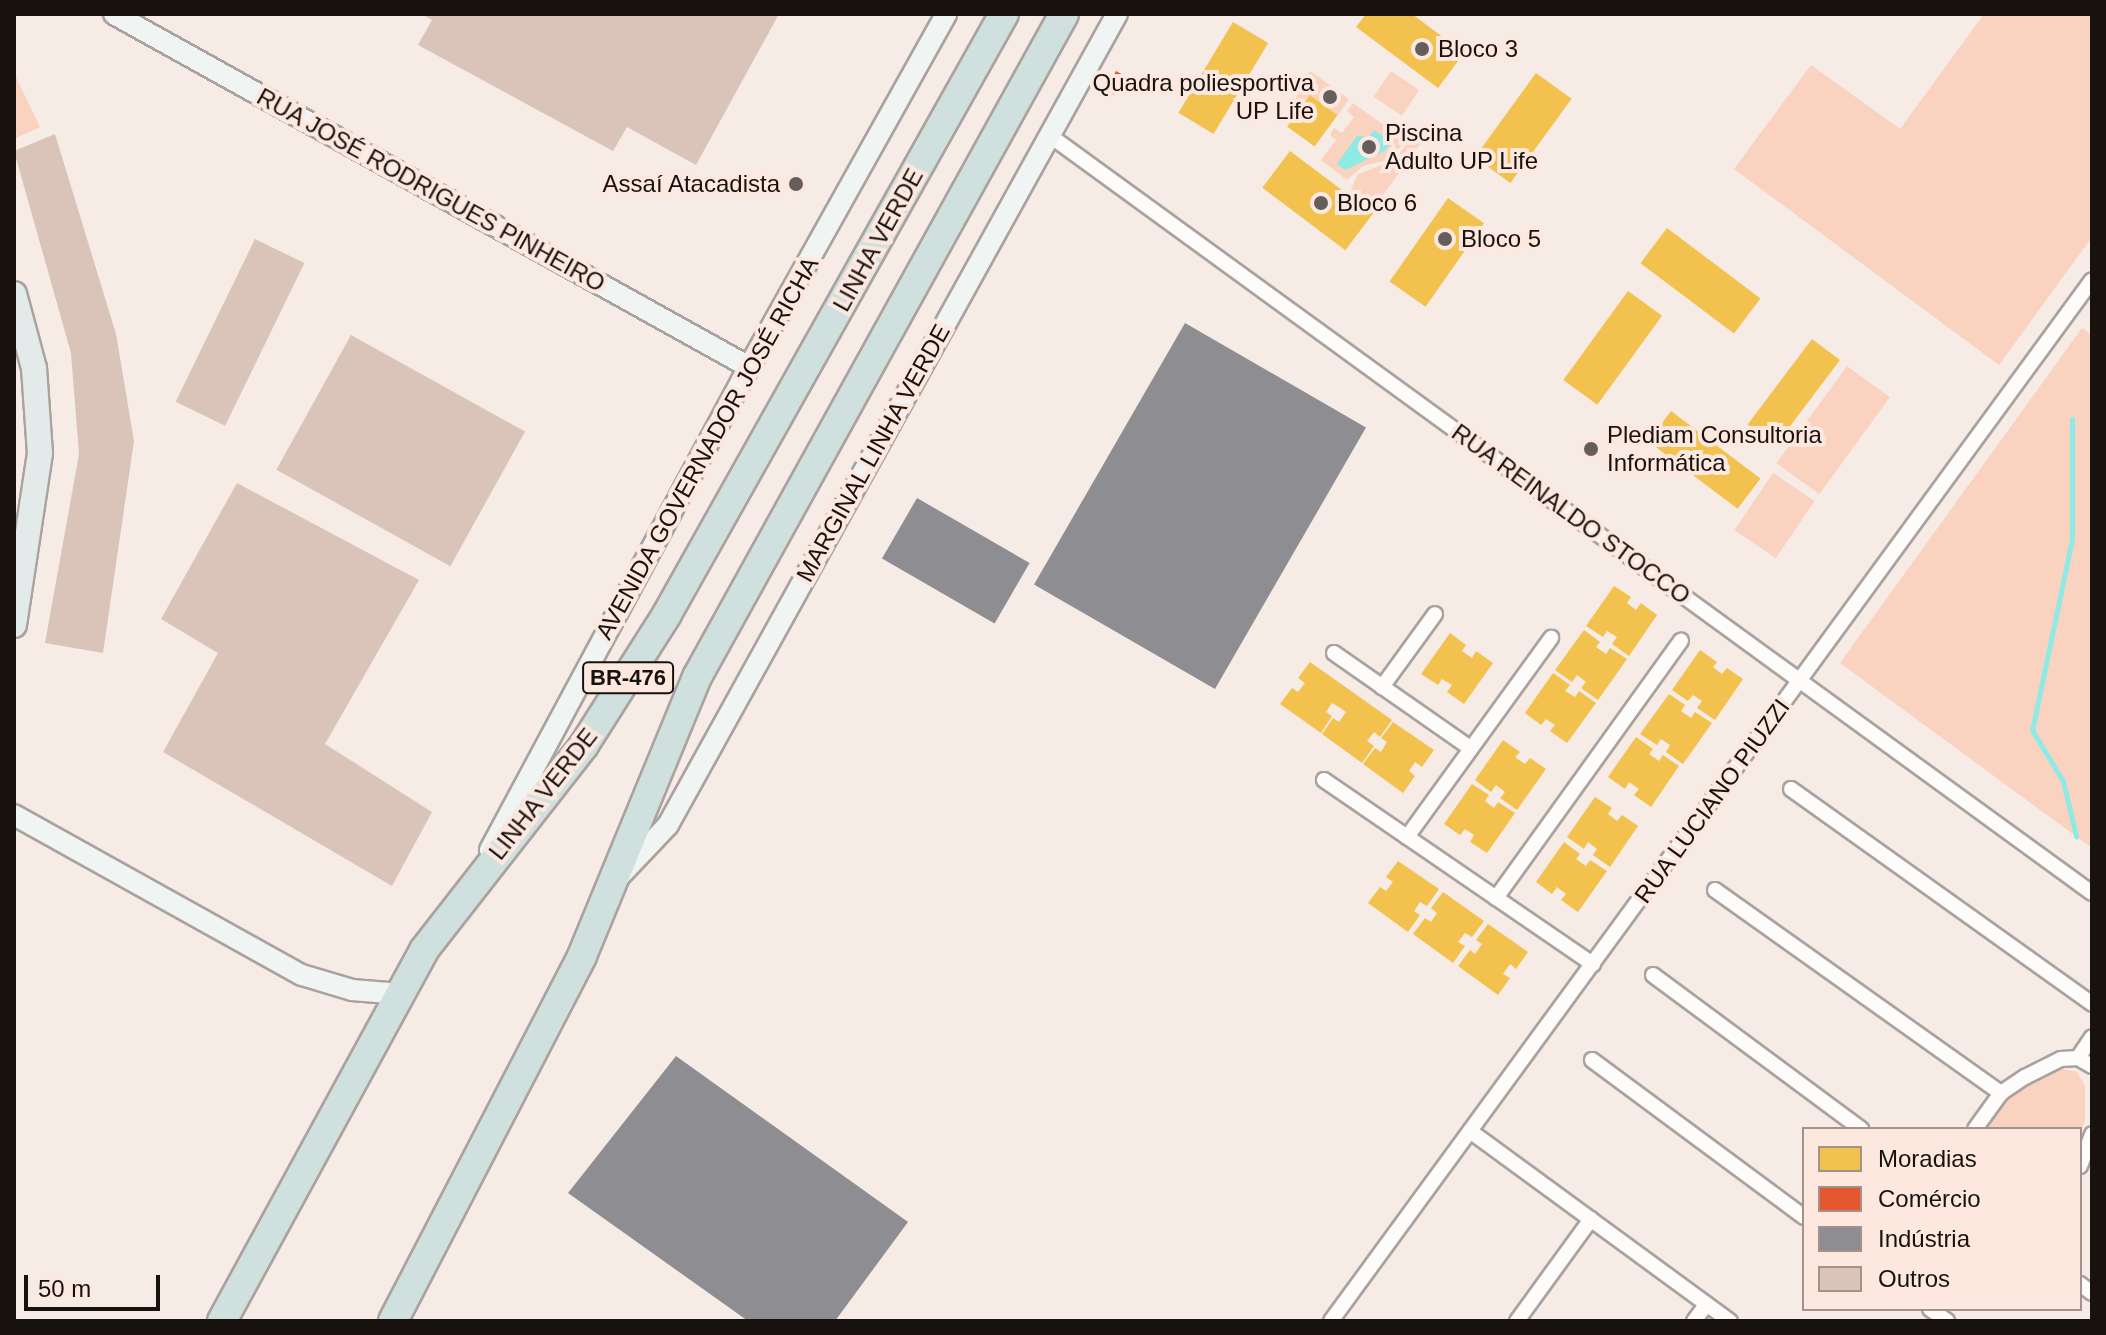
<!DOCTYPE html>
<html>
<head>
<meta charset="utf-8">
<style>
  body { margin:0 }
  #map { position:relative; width:2106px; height:1335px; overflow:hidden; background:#f6ebe5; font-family:Helvetica,sans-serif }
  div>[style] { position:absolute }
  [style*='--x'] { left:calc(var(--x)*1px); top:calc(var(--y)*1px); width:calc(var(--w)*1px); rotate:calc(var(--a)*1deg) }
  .green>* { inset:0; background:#fad2c0; transform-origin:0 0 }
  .water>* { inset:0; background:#8deae4 }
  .homes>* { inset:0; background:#f2c14e; transform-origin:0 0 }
  .shops>* { inset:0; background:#e4572e; transform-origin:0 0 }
  .industry>* { inset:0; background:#8d8d92; transform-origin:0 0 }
  .stream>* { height:5px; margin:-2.5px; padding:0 2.5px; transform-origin:2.5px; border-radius:2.5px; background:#8deae4 }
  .building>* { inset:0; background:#dac4ba; transform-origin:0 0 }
  .roads { filter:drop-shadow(2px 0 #aaa29e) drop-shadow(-2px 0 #aaa29e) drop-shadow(0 2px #aaa29e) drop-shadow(0 -2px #aaa29e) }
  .street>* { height:14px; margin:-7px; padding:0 7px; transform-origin:7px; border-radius:7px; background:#fefcfb }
  .secondary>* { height:20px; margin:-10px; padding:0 10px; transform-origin:10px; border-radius:10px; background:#f0f4f3 }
  .primary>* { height:24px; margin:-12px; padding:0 12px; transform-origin:12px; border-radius:12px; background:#e2ebea }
  .highway>* { height:28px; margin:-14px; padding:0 14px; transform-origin:14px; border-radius:14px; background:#d0e0de }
  .dots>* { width:22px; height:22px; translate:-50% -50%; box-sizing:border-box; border:4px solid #fce8df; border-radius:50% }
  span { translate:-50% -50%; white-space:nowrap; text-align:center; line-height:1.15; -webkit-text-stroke:8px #fce8df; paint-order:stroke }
  .shield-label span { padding:2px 6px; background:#fce8df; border:2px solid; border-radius:6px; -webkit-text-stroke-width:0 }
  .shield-label { font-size:22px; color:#18120f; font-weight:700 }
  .poi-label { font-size:24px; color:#18120f }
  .left { translate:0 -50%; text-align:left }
  .right { translate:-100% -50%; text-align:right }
  .street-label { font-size:24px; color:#18120f }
  .frame { position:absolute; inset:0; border:16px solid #18120f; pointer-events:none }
  .legend { position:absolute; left:1802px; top:1127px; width:280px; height:184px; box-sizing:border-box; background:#fce8df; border:2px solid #a1928c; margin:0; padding:10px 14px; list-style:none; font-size:24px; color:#18120f }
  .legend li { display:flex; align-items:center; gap:16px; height:40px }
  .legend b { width:40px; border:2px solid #a1928c }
  .scale { position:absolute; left:24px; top:1275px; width:136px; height:36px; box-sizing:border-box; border:4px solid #18120f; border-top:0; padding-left:10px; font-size:24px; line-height:28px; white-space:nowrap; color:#18120f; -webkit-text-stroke:6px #fce8df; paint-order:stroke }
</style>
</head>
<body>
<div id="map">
  <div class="green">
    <div style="clip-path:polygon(1984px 14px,2092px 14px,2092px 237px,1999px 365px,1734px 169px,1811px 65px,1900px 129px)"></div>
    <div style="clip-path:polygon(1310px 71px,1349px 99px,1338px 115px,1310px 95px,1289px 124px,1283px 119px)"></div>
    <div style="left:1391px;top:71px;width:34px;height:31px;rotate:34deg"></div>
    <div style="clip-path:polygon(14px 73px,40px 127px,14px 139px)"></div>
    <div style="clip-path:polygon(1353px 103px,1406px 141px,1388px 160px,1363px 166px,1347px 180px,1321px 160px,1336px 140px,1330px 135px,1334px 128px,1342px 133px,1354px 117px,1347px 111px)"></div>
    <div style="clip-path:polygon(1412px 136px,1421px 143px,1374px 207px,1351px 189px,1358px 174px,1395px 160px)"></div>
    <div style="clip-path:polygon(2082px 328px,2092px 335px,2092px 848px,1840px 663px)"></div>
    <div style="left:1847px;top:366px;width:53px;height:120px;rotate:36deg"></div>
    <div style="left:1773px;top:473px;width:50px;height:69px;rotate:34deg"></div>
    <div style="clip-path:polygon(2058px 1068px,2077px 1072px,2085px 1086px,2085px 1121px,2080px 1132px,1981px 1129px,2022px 1083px)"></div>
  </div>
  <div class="water">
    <div style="clip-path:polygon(1374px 130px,1392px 143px,1384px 151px,1345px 170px,1337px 164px,1357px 136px,1369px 137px)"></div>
  </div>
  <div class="homes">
    <div style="clip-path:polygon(1366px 14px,1412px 14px,1464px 53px,1438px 88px,1356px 27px)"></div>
    <div style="left:1233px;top:22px;width:41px;height:106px;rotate:31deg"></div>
    <div style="left:1536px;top:73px;width:44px;height:104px;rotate:36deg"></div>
    <div style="left:1310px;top:95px;width:34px;height:39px;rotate:36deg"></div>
    <div style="left:1290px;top:151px;width:104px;height:46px;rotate:37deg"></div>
    <div style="left:1448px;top:198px;width:44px;height:102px;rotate:35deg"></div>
    <div style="left:1667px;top:228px;width:117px;height:44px;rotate:37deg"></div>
    <div style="left:1628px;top:291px;width:42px;height:110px;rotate:36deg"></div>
    <div style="left:1812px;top:339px;width:35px;height:107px;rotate:37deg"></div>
    <div style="left:1671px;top:411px;width:112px;height:38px;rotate:37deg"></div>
    <div style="clip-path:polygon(1614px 586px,1631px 597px,1627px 603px,1636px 610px,1641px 603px,1657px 615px,1629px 656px,1612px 644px,1617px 637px,1607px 631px,1603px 637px,1586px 626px)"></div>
    <div style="clip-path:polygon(1584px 630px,1600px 642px,1596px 647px,1606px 654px,1610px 648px,1627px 659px,1598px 700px,1581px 688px,1586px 682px,1577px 675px,1572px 682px,1555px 670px)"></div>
    <div style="clip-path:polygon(1450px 633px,1466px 645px,1462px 651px,1472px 658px,1476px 651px,1493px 663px,1464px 704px,1447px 692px,1452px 685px,1442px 679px,1438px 685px,1421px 674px)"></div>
    <div style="clip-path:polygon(1700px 650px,1717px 662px,1713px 667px,1722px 674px,1727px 668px,1743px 679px,1715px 720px,1697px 708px,1702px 701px,1693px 695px,1688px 701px,1672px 690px)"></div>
    <div style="clip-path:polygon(1310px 662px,1392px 720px,1380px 737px,1374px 732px,1367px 741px,1374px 746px,1362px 763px,1322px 734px,1333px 718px,1339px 722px,1346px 712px,1339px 707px,1332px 703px,1326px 712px,1332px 716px,1321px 733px,1280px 704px,1292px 688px,1298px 692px,1305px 683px,1298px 678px)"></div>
    <div style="clip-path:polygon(1553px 673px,1570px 685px,1565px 691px,1575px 697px,1579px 691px,1596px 703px,1567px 743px,1550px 731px,1555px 725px,1546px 719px,1541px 725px,1525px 713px)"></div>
    <div style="clip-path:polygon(1669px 694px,1685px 705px,1681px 711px,1691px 718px,1695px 712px,1712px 723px,1683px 764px,1666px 752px,1670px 745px,1661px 739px,1657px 745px,1640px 734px)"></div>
    <div style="clip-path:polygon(1393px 722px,1434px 750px,1422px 767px,1415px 762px,1409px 771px,1415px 776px,1403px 793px,1363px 764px,1375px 748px,1381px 752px,1387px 742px,1381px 738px)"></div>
    <div style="clip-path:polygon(1636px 737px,1653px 749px,1649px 754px,1659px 761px,1663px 755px,1679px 766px,1651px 807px,1634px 795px,1639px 789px,1629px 782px,1625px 789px,1608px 777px)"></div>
    <div style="clip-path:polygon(1503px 740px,1520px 752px,1515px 757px,1525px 764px,1530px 758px,1546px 769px,1517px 810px,1500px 798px,1505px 792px,1496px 785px,1491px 792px,1475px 780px)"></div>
    <div style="clip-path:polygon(1472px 784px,1489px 795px,1485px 801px,1494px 808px,1498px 802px,1515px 813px,1487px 853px,1470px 842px,1474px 835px,1465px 829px,1460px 835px,1444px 824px)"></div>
    <div style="clip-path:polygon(1595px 797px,1612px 808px,1608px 814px,1617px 821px,1622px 815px,1638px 826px,1610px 867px,1593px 855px,1597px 849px,1588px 842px,1584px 849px,1567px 837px)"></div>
    <div style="clip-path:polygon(1564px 842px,1580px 854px,1576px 859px,1586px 866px,1590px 860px,1607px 871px,1578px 912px,1561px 900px,1566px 894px,1557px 887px,1552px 894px,1536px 882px)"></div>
    <div style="clip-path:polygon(1398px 861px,1439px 889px,1427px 906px,1420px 902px,1414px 911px,1420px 915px,1408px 932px,1368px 903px,1380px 887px,1386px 891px,1393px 882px,1386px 877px)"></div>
    <div style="clip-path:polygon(1443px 892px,1484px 921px,1472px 937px,1465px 933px,1458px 942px,1465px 946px,1453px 963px,1413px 934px,1425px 918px,1431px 922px,1437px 913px,1431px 908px)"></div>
    <div style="clip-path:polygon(1488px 924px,1528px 952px,1516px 969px,1510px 964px,1503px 974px,1510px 978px,1498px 995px,1458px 966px,1470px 950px,1475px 954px,1482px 944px,1476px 940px)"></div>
  </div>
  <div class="shops">
    <div style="left:1116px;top:71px;width:10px;height:22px;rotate:29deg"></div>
  </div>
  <div class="industry">
    <div style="left:1185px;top:323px;width:209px;height:302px;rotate:30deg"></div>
    <div style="left:917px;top:498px;width:130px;height:70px;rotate:30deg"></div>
    <div style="clip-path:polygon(676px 1056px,908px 1222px,835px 1321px,748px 1321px,568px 1193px)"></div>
  </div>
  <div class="stream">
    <div style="--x:2072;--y:419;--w:120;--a:90"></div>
    <div style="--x:2072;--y:539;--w:195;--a:101.8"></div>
    <div style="--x:2032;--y:730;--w:60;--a:58.7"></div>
    <div style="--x:2063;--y:781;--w:57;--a:76.7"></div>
  </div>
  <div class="building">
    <div style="clip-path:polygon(421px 14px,779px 14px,696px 165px,627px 127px,613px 151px,418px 45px,432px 20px)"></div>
    <div style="clip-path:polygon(55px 134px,116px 334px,134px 441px,103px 653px,45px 643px,79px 454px,71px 353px,14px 151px)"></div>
    <div style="left:255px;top:239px;width:55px;height:181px;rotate:26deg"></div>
    <div style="left:351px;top:335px;width:199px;height:154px;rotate:29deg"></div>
    <div style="clip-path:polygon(237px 483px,419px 580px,325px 744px,432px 812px,392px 886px,163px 752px,218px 653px,161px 619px)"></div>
  </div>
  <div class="roads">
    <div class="street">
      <div style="--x:1049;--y:135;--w:1289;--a:36.01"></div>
      <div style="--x:1334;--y:653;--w:166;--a:34.9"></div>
      <div style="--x:1382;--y:687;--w:90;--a:-54"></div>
      <div style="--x:1324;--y:780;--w:326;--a:34.4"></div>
      <div style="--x:1791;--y:789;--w:370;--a:35.5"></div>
      <div style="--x:1407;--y:837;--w:246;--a:-54.1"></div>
      <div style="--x:1715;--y:890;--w:351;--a:35.4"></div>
      <div style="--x:1496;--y:898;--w:317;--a:-54.3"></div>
      <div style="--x:1653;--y:975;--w:259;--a:36.5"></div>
      <div style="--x:2078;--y:1058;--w:25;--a:-56"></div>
      <div style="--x:1592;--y:1060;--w:264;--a:36.5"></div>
      <div style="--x:1975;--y:1129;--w:44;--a:-54.2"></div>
      <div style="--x:2001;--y:1093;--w:29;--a:-34"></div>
      <div style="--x:2025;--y:1077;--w:40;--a:-26.6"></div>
      <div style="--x:2061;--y:1059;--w:17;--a:-3"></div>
      <div style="--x:2078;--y:1058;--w:16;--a:30"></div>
      <div style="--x:1470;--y:1131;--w:322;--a:36.2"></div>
      <div style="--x:2080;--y:1166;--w:34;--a:-69"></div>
      <div style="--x:2080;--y:1284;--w:15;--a:37"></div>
      <div style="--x:1930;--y:1309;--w:21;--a:35"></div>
      <div style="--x:1331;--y:1321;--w:1289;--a:-53.83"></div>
      <div style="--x:1517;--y:1321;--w:126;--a:-54"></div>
      <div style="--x:1694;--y:1321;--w:21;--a:-53"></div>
    </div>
    <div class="secondary">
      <div style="--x:114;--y:14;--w:727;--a:29.07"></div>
      <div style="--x:14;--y:815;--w:329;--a:29.1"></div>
      <div style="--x:302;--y:975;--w:52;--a:16.7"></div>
      <div style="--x:352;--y:990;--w:49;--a:4.7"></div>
      <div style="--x:490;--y:850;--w:548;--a:-61.8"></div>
      <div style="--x:749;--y:367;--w:404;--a:-60.8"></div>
      <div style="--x:615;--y:881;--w:77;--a:-46.6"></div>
      <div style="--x:668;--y:825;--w:927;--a:-61.03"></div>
    </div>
    <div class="primary">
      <div style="--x:14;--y:294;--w:77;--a:74.9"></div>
      <div style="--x:34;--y:368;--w:85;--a:86"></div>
      <div style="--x:40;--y:453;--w:174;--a:98.6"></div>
    </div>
    <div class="highway">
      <div style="--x:222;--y:1321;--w:422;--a:-61.4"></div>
      <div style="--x:424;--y:950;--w:260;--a:-52"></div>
      <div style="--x:584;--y:745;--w:155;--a:-57.6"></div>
      <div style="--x:667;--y:614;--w:688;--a:-60.68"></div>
      <div style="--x:393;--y:1321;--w:411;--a:-62.6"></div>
      <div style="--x:582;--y:956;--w:302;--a:-67.6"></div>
      <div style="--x:697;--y:677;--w:758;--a:-61.03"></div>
    </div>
  </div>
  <div class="dots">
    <div style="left:1422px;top:49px;background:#665e5a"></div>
    <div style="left:1330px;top:97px;background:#665e5a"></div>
    <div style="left:1369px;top:147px;background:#665e5a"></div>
    <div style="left:796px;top:184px;background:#665e5a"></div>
    <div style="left:1321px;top:203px;background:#665e5a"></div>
    <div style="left:1445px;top:239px;background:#665e5a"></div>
    <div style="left:1591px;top:449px;background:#665e5a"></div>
  </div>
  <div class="shield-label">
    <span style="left:628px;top:678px">BR-476</span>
  </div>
  <div class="poi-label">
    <span class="left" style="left:1438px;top:49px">Bloco 3</span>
    <span class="right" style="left:1314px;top:97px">Quadra poliesportiva<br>UP Life</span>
    <span class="left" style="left:1385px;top:147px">Piscina<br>Adulto UP Life</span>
    <span class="right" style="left:780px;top:184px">Assaí Atacadista</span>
    <span class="left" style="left:1337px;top:203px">Bloco 6</span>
    <span class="left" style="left:1461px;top:239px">Bloco 5</span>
    <span class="left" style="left:1607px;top:449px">Plediam Consultoria<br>Informática</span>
  </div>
  <div class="street-label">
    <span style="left:431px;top:190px;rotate:29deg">RUA JOSÉ RODRIGUES PINHEIRO</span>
    <span style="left:878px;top:240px;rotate:-61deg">LINHA VERDE</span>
    <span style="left:707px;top:448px;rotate:-61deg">AVENIDA GOVERNADOR JOSÉ RICHA</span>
    <span style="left:873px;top:453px;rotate:-61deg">MARGINAL LINHA VERDE</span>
    <span style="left:1571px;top:514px;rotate:36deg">RUA REINALDO STOCCO</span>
    <span style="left:543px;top:794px;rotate:-52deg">LINHA VERDE</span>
    <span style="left:1712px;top:801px;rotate:-54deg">RUA LUCIANO PIUZZI</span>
  </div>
  <div class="frame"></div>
  <ul class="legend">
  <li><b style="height:22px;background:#f2c14e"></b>Moradias</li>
  <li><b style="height:22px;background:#e4572e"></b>Comércio</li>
  <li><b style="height:22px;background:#8d8d92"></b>Indústria</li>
  <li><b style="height:22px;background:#dac4ba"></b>Outros</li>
  </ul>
  <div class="scale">50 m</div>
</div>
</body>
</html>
